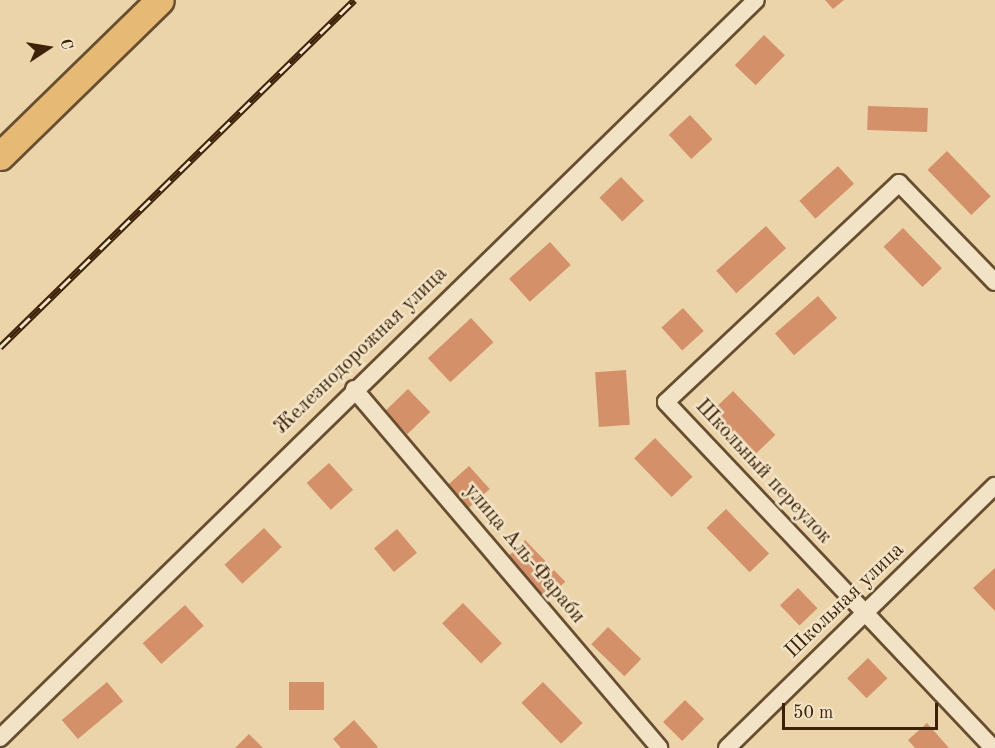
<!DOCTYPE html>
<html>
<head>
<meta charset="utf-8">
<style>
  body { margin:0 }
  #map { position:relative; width:995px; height:748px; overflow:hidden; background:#ebd4a9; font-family:"Old Standard TT",serif }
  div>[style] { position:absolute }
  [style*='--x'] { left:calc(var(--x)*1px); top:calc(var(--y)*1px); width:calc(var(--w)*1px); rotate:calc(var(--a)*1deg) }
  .building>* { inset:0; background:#d49169; transform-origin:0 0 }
  .roads { filter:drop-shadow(2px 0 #684e30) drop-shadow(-2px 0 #684e30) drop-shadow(0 2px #684e30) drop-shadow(0 -2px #684e30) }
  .minor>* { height:16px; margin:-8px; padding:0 8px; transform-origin:8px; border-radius:8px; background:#f2e3c7 }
  .trunk>* { height:27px; margin:-13.5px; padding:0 13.5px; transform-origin:13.5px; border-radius:13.5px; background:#e6ba74 }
  .rail>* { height:7px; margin-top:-3.5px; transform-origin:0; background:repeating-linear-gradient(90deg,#f2e3c7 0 14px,#3d2208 0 28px); box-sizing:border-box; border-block:2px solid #3d2208 }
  span { translate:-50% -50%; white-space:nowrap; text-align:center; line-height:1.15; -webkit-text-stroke:5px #f2e3c7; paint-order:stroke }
  .street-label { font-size:21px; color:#3d2208 }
  .north { position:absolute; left:18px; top:18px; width:60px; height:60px; -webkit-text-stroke:4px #f2e3c7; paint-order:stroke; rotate:78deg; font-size:16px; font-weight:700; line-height:24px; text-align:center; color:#3d2208 }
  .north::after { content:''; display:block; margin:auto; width:21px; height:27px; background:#3d2208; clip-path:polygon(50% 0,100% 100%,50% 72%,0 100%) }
  .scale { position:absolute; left:782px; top:703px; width:156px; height:27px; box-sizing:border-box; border:3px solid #3d2208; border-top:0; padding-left:8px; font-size:18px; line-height:21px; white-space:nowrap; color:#3d2208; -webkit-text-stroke:4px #f2e3c7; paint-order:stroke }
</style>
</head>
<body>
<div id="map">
  <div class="building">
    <div style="clip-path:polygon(825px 0,844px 0,833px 9px)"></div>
    <div style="left:764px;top:35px;width:29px;height:42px;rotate:44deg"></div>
    <div style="left:868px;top:106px;width:60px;height:24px;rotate:2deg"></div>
    <div style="left:690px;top:115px;width:33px;height:29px;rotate:47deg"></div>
    <div style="left:947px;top:151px;width:63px;height:27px;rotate:46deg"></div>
    <div style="left:838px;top:166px;width:24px;height:52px;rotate:48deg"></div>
    <div style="left:621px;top:177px;width:33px;height:30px;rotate:46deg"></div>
    <div style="left:766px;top:226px;width:30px;height:67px;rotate:48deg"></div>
    <div style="left:903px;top:228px;width:56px;height:27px;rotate:46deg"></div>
    <div style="left:550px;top:242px;width:31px;height:55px;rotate:48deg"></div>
    <div style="left:818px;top:296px;width:29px;height:57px;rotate:49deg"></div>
    <div style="left:683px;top:308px;width:31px;height:29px;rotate:48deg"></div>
    <div style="left:471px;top:318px;width:33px;height:59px;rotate:47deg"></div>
    <div style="left:626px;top:370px;width:55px;height:31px;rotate:86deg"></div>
    <div style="left:408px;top:389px;width:32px;height:32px;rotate:46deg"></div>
    <div style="left:733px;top:391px;width:61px;height:30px;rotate:46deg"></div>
    <div style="left:655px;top:438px;width:54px;height:29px;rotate:46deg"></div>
    <div style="left:329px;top:463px;width:36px;height:30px;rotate:48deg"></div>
    <div style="left:469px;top:466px;width:31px;height:30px;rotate:48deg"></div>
    <div style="left:726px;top:509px;width:62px;height:27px;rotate:46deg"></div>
    <div style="left:264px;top:528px;width:26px;height:54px;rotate:47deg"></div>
    <div style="left:397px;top:529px;width:31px;height:30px;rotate:50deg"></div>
    <div style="left:525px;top:540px;width:58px;height:26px;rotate:46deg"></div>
    <div style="clip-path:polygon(995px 568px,995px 611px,973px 588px)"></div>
    <div style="left:798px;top:588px;width:28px;height:25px;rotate:46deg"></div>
    <div style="left:463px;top:603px;width:56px;height:29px;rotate:46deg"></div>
    <div style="left:185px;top:605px;width:28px;height:57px;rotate:48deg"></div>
    <div style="left:608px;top:627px;width:46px;height:24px;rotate:44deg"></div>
    <div style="left:868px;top:658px;width:28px;height:29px;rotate:46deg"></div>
    <div style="left:107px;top:682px;width:25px;height:59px;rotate:50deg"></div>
    <div style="left:289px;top:682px;width:35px;height:28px"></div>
    <div style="left:543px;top:682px;width:57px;height:30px;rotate:46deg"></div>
    <div style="left:685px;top:700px;width:27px;height:31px;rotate:45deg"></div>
    <div style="clip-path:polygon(354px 720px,378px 747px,376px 748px,341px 748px,333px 739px)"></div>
    <div style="clip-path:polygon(927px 723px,949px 748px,915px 748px,908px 740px)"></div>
    <div style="clip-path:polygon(249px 734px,263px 748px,235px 748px)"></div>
  </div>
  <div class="roads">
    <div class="minor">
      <div style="--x:354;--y:389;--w:471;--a:49.6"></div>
      <div style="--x:0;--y:738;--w:1056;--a:-44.31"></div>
      <div style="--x:727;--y:748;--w:375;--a:-44.4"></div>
      <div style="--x:993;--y:748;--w:476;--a:-133.4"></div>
      <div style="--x:666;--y:402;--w:320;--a:-43.2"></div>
      <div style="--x:899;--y:183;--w:138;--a:45.9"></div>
    </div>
    <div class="trunk">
      <div style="--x:0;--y:156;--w:223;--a:-44.3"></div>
    </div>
  </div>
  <div class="rail">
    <div style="--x:0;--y:347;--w:496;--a:-44.4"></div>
  </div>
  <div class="street-label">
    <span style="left:361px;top:351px;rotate:-44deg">Железнодорожная улица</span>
    <span style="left:763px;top:472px;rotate:47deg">Школьный переулок</span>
    <span style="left:524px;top:554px;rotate:50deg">улица Аль-Фараби</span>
    <span style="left:845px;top:601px;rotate:-44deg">Школьная улица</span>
  </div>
  <div class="north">С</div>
  <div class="scale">50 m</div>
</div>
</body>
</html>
